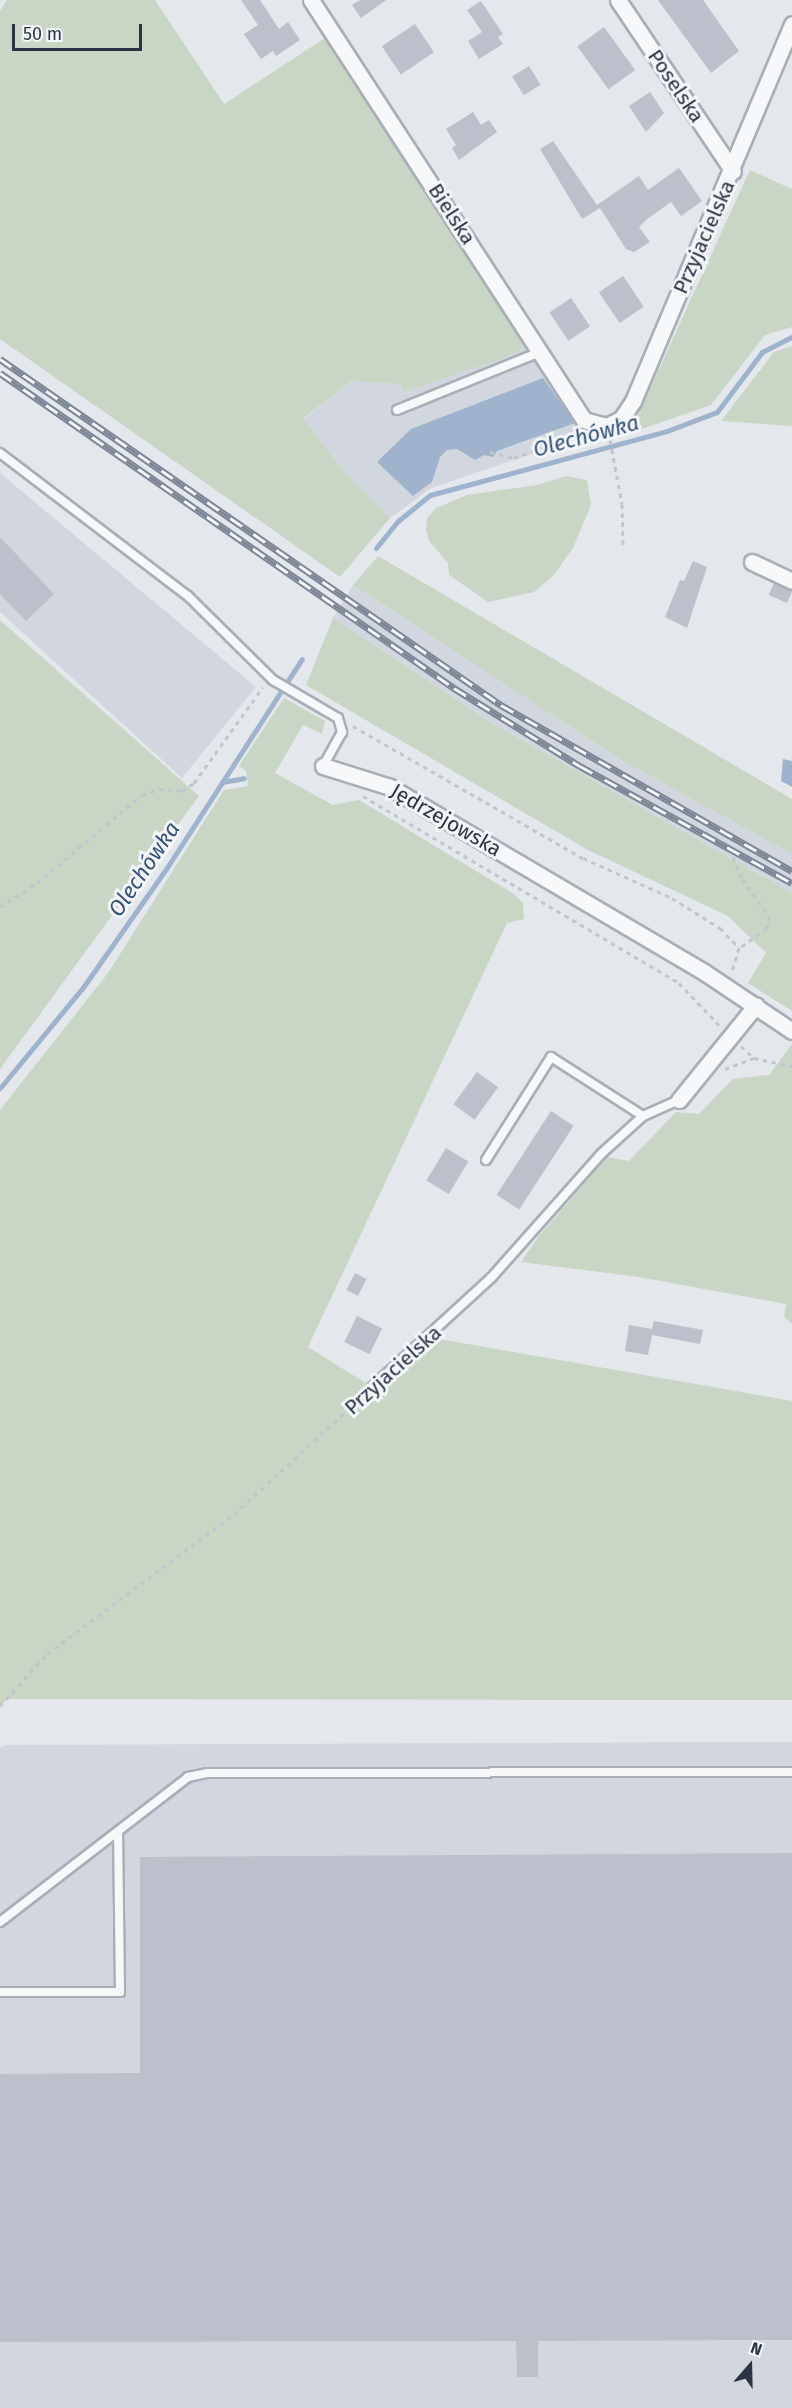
<!DOCTYPE html>
<html>
<head>
<meta charset="utf-8">
<style>
  body { margin:0 }
  #map { position:relative; width:792px; height:2408px; overflow:hidden; background:#e4e7ec; font-family:"Fira Sans",sans-serif }
  div>[style] { position:absolute }
  [style*='--x'] { left:calc(var(--x)*1px); top:calc(var(--y)*1px); width:calc(var(--w)*1px); rotate:calc(var(--a)*1deg) }
  .built>* { inset:0; background:#d2d6de }
  .green>* { inset:0; background:#c9d6c5 }
  .water>* { inset:0; background:#9fb4cc }
  .stream>* { height:5px; margin:-2.5px; padding:0 2.5px; transform-origin:2.5px; border-radius:2.5px; background:#9fb4cc }
  .building>* { inset:0; background:#bbc0ca; transform-origin:0 0 }
  .path>* { height:3px; margin-top:-1.5px; transform-origin:0; background:repeating-linear-gradient(90deg,#c2c5cb 0 4.5px,transparent 0 9px) }
  .roads { filter:drop-shadow(2px 0 #a9aeb7) drop-shadow(-2px 0 #a9aeb7) drop-shadow(0 2px #a9aeb7) drop-shadow(0 -2px #a9aeb7) }
  .service>* { height:8px; margin:-4px; padding:0 4px; transform-origin:4px; border-radius:4px; background:#f7f8fa }
  .minor>* { height:15px; margin:-7.5px; padding:0 7.5px; transform-origin:7.5px; border-radius:7.5px; background:#f7f8fa }
  .rail>* { height:7px; margin-top:-3.5px; transform-origin:0; background:repeating-linear-gradient(90deg,#f4f6f9 0 14px,#7d8696 0 28px); box-sizing:border-box; border-block:2px solid #7d8696 }
  span { translate:-50% -50%; white-space:nowrap; text-align:center; line-height:1.15; -webkit-text-stroke:6px #f4f6f9; paint-order:stroke }
  .street-label { font-size:21px; color:#2b3445 }
  .water-label { font-size:22px; color:#34527a; font-style:italic }
  .north { position:absolute; left:720px; top:2336px; width:60px; height:60px; -webkit-text-stroke:4px #f4f6f9; paint-order:stroke; rotate:20deg; font-size:16px; font-weight:700; line-height:24px; text-align:center; color:#2b3445 }
  .north::after { content:''; display:block; margin:auto; width:21px; height:27px; background:#2b3445; clip-path:polygon(50% 0,100% 100%,50% 72%,0 100%) }
  .scale { position:absolute; left:12px; top:24px; width:130px; height:27px; box-sizing:border-box; border:3px solid #2b3445; border-top:0; padding-left:8px; font-size:18px; line-height:21px; white-space:nowrap; color:#2b3445; -webkit-text-stroke:4px #f4f6f9; paint-order:stroke }
</style>
</head>
<body>
<div id="map">
  <div class="built">
    <div style="clip-path:polygon(527px 335px,591px 434px,431px 488px,390px 518px,346px 474px,303px 420px,351px 381px,402px 384px,404px 392px)"></div>
    <div style="clip-path:polygon(0 473px,256px 687px,182px 778px,0 612px)"></div>
    <div style="clip-path:polygon(353px 585px,621px 760px,792px 854px,792px 893px,495px 725px,333px 618px)"></div>
    <div style="clip-path:polygon(792px 1742px,792px 2408px,0 2408px,0 1748px,5px 1745px)"></div>
  </div>
  <div class="green">
    <div style="clip-path:polygon(7px 0,155px 0,224px 104px,325px 38px,527px 335px,519px 352px,404px 392px,401px 384px,351px 381px,303px 419px,346px 474px,390px 518px,340px 577px,0 339px,0 11px)"></div>
    <div style="clip-path:polygon(750px 170px,792px 189px,792px 327px,765px 335px,711px 405px,610px 440px,608px 434px,637px 417px)"></div>
    <div style="clip-path:polygon(792px 346px,792px 426px,721px 421px,774px 352px)"></div>
    <div style="clip-path:polygon(566px 476px,587px 480px,591px 505px,573px 548px,553px 576px,534px 592px,488px 602px,449px 575px,448px 563px,429px 541px,426px 530px,427px 518px,436px 508px,467px 495px,537px 485px)"></div>
    <div style="clip-path:polygon(378px 556px,792px 799px,792px 854px,621px 760px,353px 585px)"></div>
    <div style="clip-path:polygon(333px 618px,495px 725px,792px 893px,792px 1011px,748px 983px,766px 953px,728px 916px,588px 850px,306px 685px)"></div>
    <div style="clip-path:polygon(0 620px,199px 796px,0 1069px)"></div>
    <div style="clip-path:polygon(284px 698px,325px 721px,322px 734px,303px 725px,275px 773px,333px 805px,359px 800px,514px 894px,523px 903px,524px 919px,507px 923px,308px 1347px,372px 1387px,428px 1337px,792px 1401px,792px 1700px,8px 1699px,0 1706px,0 1110px,108px 973px,224px 790px,248px 786px,246px 771px,239px 766px)"></div>
    <div style="clip-path:polygon(792px 1044px,792px 1324px,784px 1317px,786px 1304px,639px 1277px,521px 1262px,539px 1236px,607px 1157px,629px 1161px,676px 1112px,699px 1114px,733px 1079px,769px 1075px)"></div>
  </div>
  <div class="water">
    <div style="clip-path:polygon(543px 378px,575px 423px,497px 451px,493px 457px,484px 455px,475px 460px,457px 449px,447px 450px,440px 457px,432px 482px,413px 496px,377px 462px,411px 429px)"></div>
    <div style="clip-path:polygon(783px 759px,792px 761px,792px 787px,781px 781px)"></div>
  </div>
  <div class="stream">
    <div style="--x:376;--y:548;--w:35;--a:-51"></div>
    <div style="--x:398;--y:521;--w:41;--a:-39.1"></div>
    <div style="--x:430;--y:495;--w:245;--a:-15.1"></div>
    <div style="--x:667;--y:431;--w:53;--a:-20.8"></div>
    <div style="--x:717;--y:412;--w:75;--a:-53.1"></div>
    <div style="--x:762;--y:352;--w:34;--a:-27"></div>
    <div style="--x:222;--y:782;--w:22;--a:-10"></div>
    <div style="--x:0;--y:1088;--w:132;--a:-50.5"></div>
    <div style="--x:84;--y:986;--w:143;--a:-55"></div>
    <div style="--x:166;--y:869;--w:250;--a:-57.1"></div>
  </div>
  <div class="building">
    <div style="clip-path:polygon(241px 0,260px 0,279px 29px,288px 22px,300px 40px,276px 56px,273px 51px,261px 59px,244px 34px,258px 25px)"></div>
    <div style="clip-path:polygon(360px 0,386px 0,361px 18px,352px 5px)"></div>
    <div style="clip-path:polygon(658px 0,703px 0,739px 51px,711px 73px)"></div>
    <div style="clip-path:polygon(481px 1px,503px 34px,498px 37px,503px 44px,479px 59px,468px 41px,482px 32px,467px 10px)"></div>
    <div style="left:415px;top:24px;width:34px;height:40px;rotate:56deg"></div>
    <div style="left:604px;top:27px;width:53px;height:33px;rotate:54deg"></div>
    <div style="left:529px;top:66px;width:22px;height:20px;rotate:58deg"></div>
    <div style="clip-path:polygon(650px 92px,664px 113px,646px 132px,629px 106px)"></div>
    <div style="clip-path:polygon(473px 112px,481px 125px,489px 120px,497px 132px,459px 160px,452px 148px,456px 145px,446px 129px)"></div>
    <div style="clip-path:polygon(553px 141px,597px 205px,639px 176px,648px 190px,679px 168px,702px 201px,681px 216px,671px 202px,647px 219px,639px 227px,650px 242px,634px 252px,626px 249px,600px 208px,582px 219px,540px 149px)"></div>
    <div style="left:623px;top:276px;width:37px;height:29px;rotate:56deg"></div>
    <div style="left:571px;top:298px;width:34px;height:26px;rotate:56deg"></div>
    <div style="clip-path:polygon(0 537px,54px 594px,26px 621px,0 594px)"></div>
    <div style="clip-path:polygon(693px 561px,707px 567px,687px 628px,665px 617px,680px 580px,684px 581px)"></div>
    <div style="left:774px;top:583px;width:20px;height:13px;rotate:24deg"></div>
    <div style="left:477px;top:1072px;width:26px;height:40px;rotate:36deg"></div>
    <div style="left:551px;top:1111px;width:27px;height:100px;rotate:33deg"></div>
    <div style="left:446px;top:1148px;width:26px;height:38px;rotate:31deg"></div>
    <div style="left:355px;top:1273px;width:13px;height:19px;rotate:27deg"></div>
    <div style="left:357px;top:1316px;width:28px;height:29px;rotate:26deg"></div>
    <div style="clip-path:polygon(654px 1321px,703px 1330px,700px 1344px,652px 1335px,648px 1355px,625px 1351px,629px 1325px,652px 1329px)"></div>
    <div style="clip-path:polygon(792px 1853px,792px 2340px,538px 2341px,538px 2377px,517px 2377px,516px 2341px,0 2342px,0 2074px,140px 2073px,140px 1857px)"></div>
  </div>
  <div class="path">
    <div style="--x:610;--y:440;--w:65;--a:79.4"></div>
    <div style="--x:622;--y:504;--w:45;--a:88.7"></div>
    <div style="--x:490;--y:452;--w:25;--a:14"></div>
    <div style="--x:514;--y:458;--w:69;--a:-20.3"></div>
    <div style="--x:353;--y:726;--w:265;--a:29.9"></div>
    <div style="--x:583;--y:858;--w:98;--a:24.2"></div>
    <div style="--x:672;--y:898;--w:57;--a:32"></div>
    <div style="--x:720;--y:928;--w:28;--a:46"></div>
    <div style="--x:739;--y:948;--w:24;--a:107"></div>
    <div style="--x:363;--y:796;--w:367;--a:30.6"></div>
    <div style="--x:679;--y:983;--w:58;--a:46.4"></div>
    <div style="--x:733;--y:857;--w:24;--a:68"></div>
    <div style="--x:742;--y:879;--w:46;--a:53.9"></div>
    <div style="--x:769;--y:916;--w:12;--a:99"></div>
    <div style="--x:767;--y:928;--w:34;--a:144"></div>
    <div style="--x:0;--y:907;--w:44;--a:-33"></div>
    <div style="--x:37;--y:883;--w:137;--a:-40"></div>
    <div style="--x:142;--y:795;--w:18;--a:-19"></div>
    <div style="--x:159;--y:789;--w:23;--a:5"></div>
    <div style="--x:182;--y:791;--w:14;--a:-34"></div>
    <div style="--x:194;--y:783;--w:118;--a:-54.3"></div>
    <div style="--x:741;--y:1046;--w:18;--a:43"></div>
    <div style="--x:754;--y:1058;--w:39;--a:12"></div>
    <div style="--x:725;--y:1069;--w:31;--a:-21"></div>
    <div style="--x:0;--y:1706;--w:70;--a:-47.9"></div>
    <div style="--x:47;--y:1654;--w:234;--a:-36.8"></div>
    <div style="--x:234;--y:1514;--w:178;--a:-42.5"></div>
  </div>
  <div class="roads">
    <div class="service">
      <div style="--x:397;--y:410;--w:157;--a:-22.1"></div>
      <div style="--x:0;--y:453;--w:236;--a:37.3"></div>
      <div style="--x:188;--y:596;--w:120;--a:44.7"></div>
      <div style="--x:273;--y:680;--w:75;--a:30.3"></div>
      <div style="--x:338;--y:718;--w:15;--a:74"></div>
      <div style="--x:342;--y:732;--w:39;--a:119"></div>
      <div style="--x:486;--y:1160;--w:122;--a:-57.7"></div>
      <div style="--x:551;--y:1057;--w:109;--a:32.7"></div>
      <div style="--x:372;--y:1387;--w:161;--a:-42.5"></div>
      <div style="--x:491;--y:1278;--w:166;--a:-48.4"></div>
      <div style="--x:601;--y:1154;--w:57;--a:-42.1"></div>
      <div style="--x:643;--y:1116;--w:39;--a:-24"></div>
      <div style="--x:0;--y:1922;--w:237;--a:-37.6"></div>
      <div style="--x:188;--y:1777;--w:19;--a:-12"></div>
      <div style="--x:207;--y:1773;--w:585;--a:-0.1"></div>
      <div style="--x:0;--y:1992;--w:120;--a:0"></div>
      <div style="--x:120;--y:1992;--w:160;--a:-90.7"></div>
    </div>
    <div class="minor">
      <div style="--x:311;--y:0;--w:501;--a:56.98"></div>
      <div style="--x:584;--y:420;--w:23;--a:15"></div>
      <div style="--x:606;--y:426;--w:17;--a:-25"></div>
      <div style="--x:621;--y:419;--w:22;--a:-56"></div>
      <div style="--x:633;--y:401;--w:409;--a:-67.1"></div>
      <div style="--x:618;--y:0;--w:206;--a:56.1"></div>
      <div style="--x:752;--y:562;--w:44;--a:25.4"></div>
      <div style="--x:323;--y:766;--w:70;--a:17.4"></div>
      <div style="--x:390;--y:787;--w:364;--a:30.5"></div>
      <div style="--x:704;--y:972;--w:106;--a:33.8"></div>
      <div style="--x:679;--y:1100;--w:122;--a:-51"></div>
    </div>
  </div>
  <div class="rail">
    <div style="--x:0;--y:359;--w:609;--a:34.63"></div>
    <div style="--x:501;--y:705;--w:335;--a:29.7"></div>
    <div style="--x:0;--y:373;--w:553;--a:34.75"></div>
    <div style="--x:454;--y:688;--w:148;--a:31.8"></div>
    <div style="--x:580;--y:766;--w:242;--a:28.9"></div>
  </div>
  <div class="street-label">
    <span style="left:676px;top:86px;rotate:56deg">Poselska</span>
    <span style="left:452px;top:214px;rotate:57deg">Bielska</span>
    <span style="left:704px;top:237px;rotate:-66deg">Przyjacielska</span>
    <span style="left:446px;top:820px;rotate:30deg">Jędrzejowska</span>
    <span style="left:393px;top:1370px;rotate:-42deg">Przyjacielska</span>
  </div>
  <div class="water-label">
    <span style="left:586px;top:436px;rotate:-15deg">Olechówka</span>
    <span style="left:144px;top:869px;rotate:-56deg">Olechówka</span>
  </div>
  <div class="north">N</div>
  <div class="scale">50 m</div>
</div>
</body>
</html>
